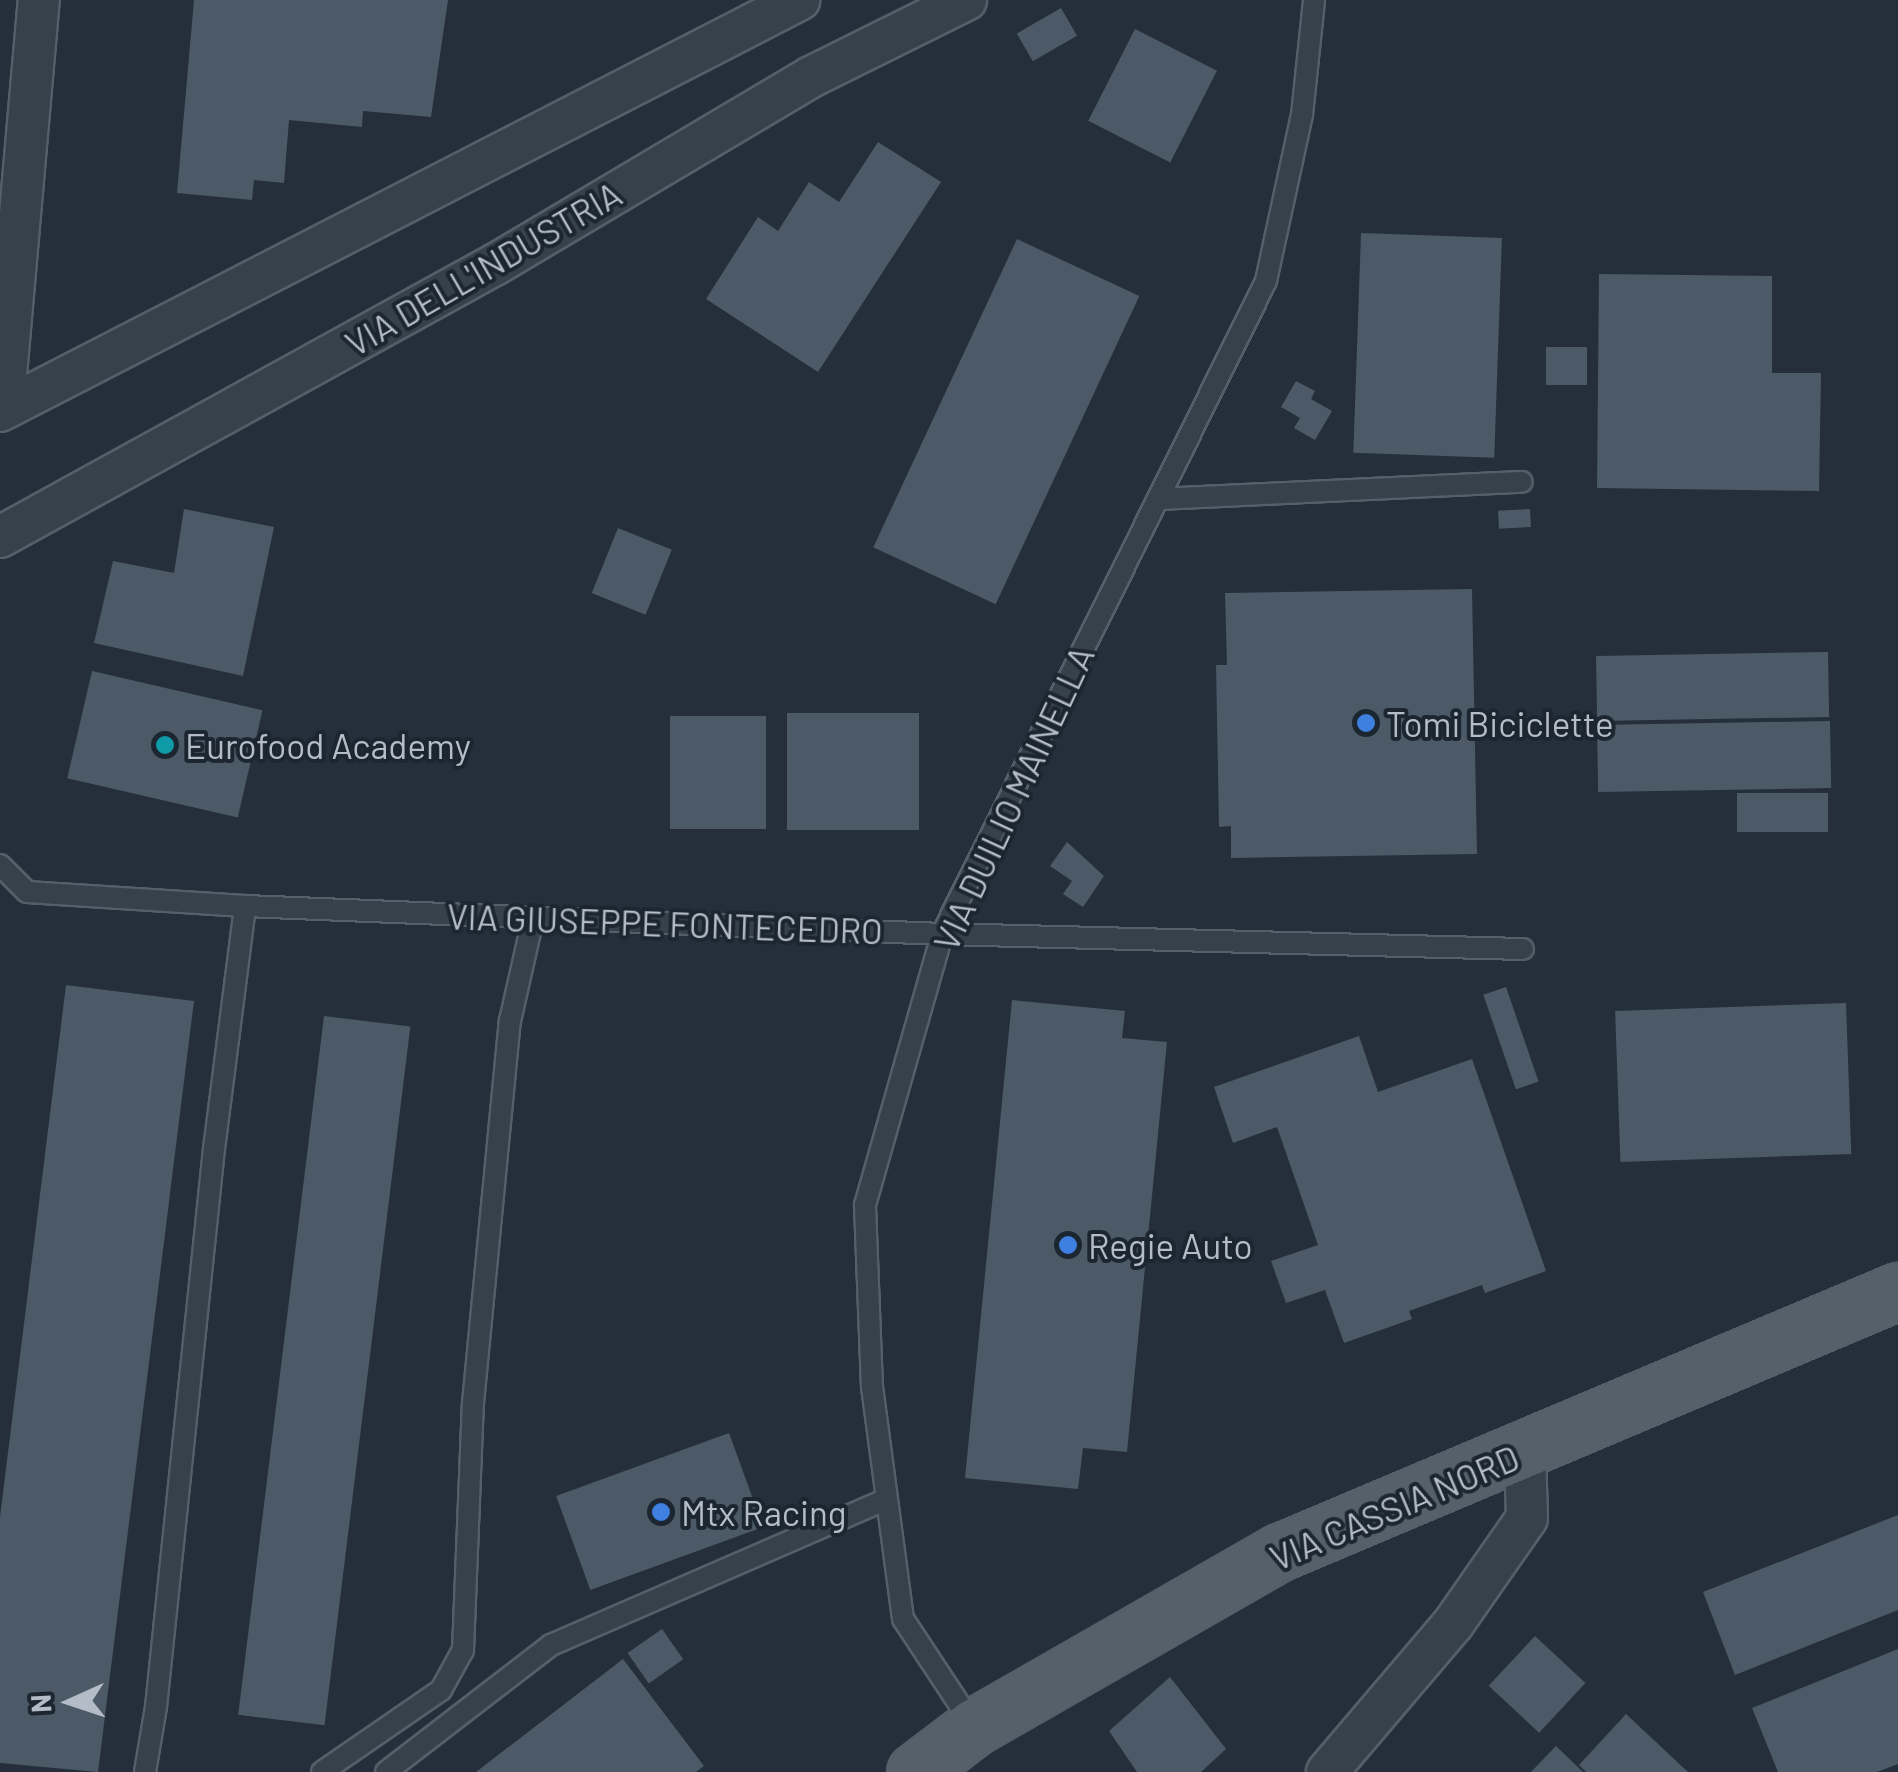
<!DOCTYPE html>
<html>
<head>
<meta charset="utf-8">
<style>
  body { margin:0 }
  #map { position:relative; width:1898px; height:1772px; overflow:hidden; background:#242f3b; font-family:Barlow,sans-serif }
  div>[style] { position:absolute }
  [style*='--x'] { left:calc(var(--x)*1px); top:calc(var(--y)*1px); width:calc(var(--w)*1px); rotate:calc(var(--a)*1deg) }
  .building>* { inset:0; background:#4c5967; transform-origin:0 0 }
  .roads { filter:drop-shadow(2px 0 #555f69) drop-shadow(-2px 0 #555f69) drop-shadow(0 2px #555f69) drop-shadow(0 -2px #555f69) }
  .lane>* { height:20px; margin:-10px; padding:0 10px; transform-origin:10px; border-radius:10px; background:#37414b }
  .street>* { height:40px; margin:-20px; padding:0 20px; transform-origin:20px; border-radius:20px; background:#37414b }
  .primary>* { height:55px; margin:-27.5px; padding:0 27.5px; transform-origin:27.5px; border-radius:27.5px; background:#55606b }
  .dots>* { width:28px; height:28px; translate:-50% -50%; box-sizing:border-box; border:5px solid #1c2630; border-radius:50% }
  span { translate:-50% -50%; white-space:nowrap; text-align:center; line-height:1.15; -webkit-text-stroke:8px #1c2630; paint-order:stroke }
  .street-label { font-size:35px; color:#b3bcc7 }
  .poi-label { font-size:35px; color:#b3bcc7 }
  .left { translate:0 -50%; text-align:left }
  .north { position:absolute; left:20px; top:1652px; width:100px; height:100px; -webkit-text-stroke:8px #1c2630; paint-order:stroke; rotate:267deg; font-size:28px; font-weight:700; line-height:40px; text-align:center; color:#b3bcc7 }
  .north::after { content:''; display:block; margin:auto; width:35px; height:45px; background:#b3bcc7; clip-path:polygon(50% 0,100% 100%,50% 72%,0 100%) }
</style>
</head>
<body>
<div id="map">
  <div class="building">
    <div style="clip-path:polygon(194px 0,448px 0,431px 117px,363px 111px,362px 127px,289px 120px,284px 183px,254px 180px,252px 200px,177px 193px)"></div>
    <div style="left:1061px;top:8px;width:32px;height:51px;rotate:60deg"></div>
    <div style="left:1135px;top:29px;width:92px;height:103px;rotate:27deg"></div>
    <div style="clip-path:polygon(878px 142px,941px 182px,818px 372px,706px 299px,758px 217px,778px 231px,809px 182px,839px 202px)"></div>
    <div style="left:1361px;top:233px;width:141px;height:220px;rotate:2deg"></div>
    <div style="left:1017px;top:239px;width:135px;height:340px;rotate:25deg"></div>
    <div style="clip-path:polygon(1599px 274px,1772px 276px,1772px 373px,1821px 373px,1819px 491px,1597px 488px)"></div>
    <div style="left:1546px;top:347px;width:41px;height:38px"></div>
    <div style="clip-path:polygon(1296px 381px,1315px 391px,1311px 399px,1332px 411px,1315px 440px,1294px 428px,1300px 418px,1281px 407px)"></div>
    <div style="clip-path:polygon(184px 509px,274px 527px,243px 676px,94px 643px,113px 561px,174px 573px)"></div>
    <div style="left:1530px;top:509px;width:18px;height:32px;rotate:87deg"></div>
    <div style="left:618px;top:528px;width:58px;height:70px;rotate:22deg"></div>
    <div style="clip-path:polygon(1472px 589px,1477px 854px,1231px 858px,1231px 826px,1219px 827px,1216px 665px,1227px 665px,1225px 593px)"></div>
    <div style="left:1828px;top:652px;width:65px;height:232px;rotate:89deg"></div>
    <div style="left:92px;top:671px;width:175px;height:110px;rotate:13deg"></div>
    <div style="left:919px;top:713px;width:117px;height:132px;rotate:90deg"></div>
    <div style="left:670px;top:716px;width:96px;height:113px"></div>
    <div style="left:1830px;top:721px;width:67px;height:233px;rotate:89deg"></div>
    <div style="left:1828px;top:793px;width:39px;height:91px;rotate:90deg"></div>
    <div style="clip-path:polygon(1067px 842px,1104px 876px,1083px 907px,1063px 894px,1072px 881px,1050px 866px)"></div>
    <div style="clip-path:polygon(66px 985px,194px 1001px,98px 1772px,0 1763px,0 1517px)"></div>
    <div style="left:1506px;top:987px;width:100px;height:24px;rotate:71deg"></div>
    <div style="clip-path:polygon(1012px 1000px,1125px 1011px,1122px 1038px,1167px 1042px,1127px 1452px,1083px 1448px,1078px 1489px,965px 1478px)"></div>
    <div style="left:1846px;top:1003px;width:151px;height:231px;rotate:88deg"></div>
    <div style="left:324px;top:1016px;width:87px;height:704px;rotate:7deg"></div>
    <div style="clip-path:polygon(1359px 1036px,1378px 1092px,1472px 1059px,1546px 1271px,1485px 1293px,1482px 1285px,1409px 1311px,1412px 1319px,1344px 1343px,1325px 1290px,1286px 1303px,1271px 1261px,1318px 1245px,1277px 1127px,1233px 1143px,1214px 1087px)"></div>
    <div style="left:729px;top:1433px;width:100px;height:184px;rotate:70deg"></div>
    <div style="clip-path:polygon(1898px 1515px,1898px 1610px,1735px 1675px,1703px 1592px)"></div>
    <div style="left:662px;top:1629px;width:37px;height:42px;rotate:55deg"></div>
    <div style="left:1535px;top:1636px;width:69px;height:68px;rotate:43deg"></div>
    <div style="clip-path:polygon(1898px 1649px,1898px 1764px,1877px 1772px,1778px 1772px,1752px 1708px)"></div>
    <div style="clip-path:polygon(623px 1659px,704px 1766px,696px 1772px,476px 1772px)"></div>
    <div style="clip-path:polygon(1170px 1677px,1226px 1749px,1201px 1772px,1137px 1772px,1109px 1731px)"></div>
    <div style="clip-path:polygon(1626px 1714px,1688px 1772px,1586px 1772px,1579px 1765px)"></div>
    <div style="clip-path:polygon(1556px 1746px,1583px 1772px,1531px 1772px)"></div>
  </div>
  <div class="roads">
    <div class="lane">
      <div style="--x:1158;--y:499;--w:364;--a:-2.7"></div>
      <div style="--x:0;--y:865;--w:38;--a:45"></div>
      <div style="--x:27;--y:892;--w:218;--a:3.7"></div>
      <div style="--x:245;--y:906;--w:698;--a:2.3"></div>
      <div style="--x:942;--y:934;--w:581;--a:1.48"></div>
      <div style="--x:973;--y:1725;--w:127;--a:-123.4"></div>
      <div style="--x:903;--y:1619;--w:233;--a:-97.6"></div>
      <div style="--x:872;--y:1388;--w:183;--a:-92.2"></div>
      <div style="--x:865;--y:1205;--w:282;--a:-74.1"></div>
      <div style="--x:942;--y:934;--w:729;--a:-63.61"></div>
      <div style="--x:1266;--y:281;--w:170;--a:-77.8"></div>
      <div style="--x:1302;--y:115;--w:116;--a:-84"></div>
      <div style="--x:145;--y:1772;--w:66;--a:-80.4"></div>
      <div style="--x:156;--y:1707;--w:561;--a:-84.07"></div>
      <div style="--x:214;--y:1149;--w:245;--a:-82.7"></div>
      <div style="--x:322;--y:1772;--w:145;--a:-34.6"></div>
      <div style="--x:441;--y:1690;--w:46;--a:-61.2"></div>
      <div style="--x:463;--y:1650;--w:247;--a:-87.7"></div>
      <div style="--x:473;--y:1403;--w:384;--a:-84.5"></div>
      <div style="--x:510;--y:1021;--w:105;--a:-77.3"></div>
      <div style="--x:386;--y:1772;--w:208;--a:-37.6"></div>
      <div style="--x:551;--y:1645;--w:366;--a:-23.5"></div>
    </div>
    <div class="street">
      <div style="--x:3;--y:409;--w:411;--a:-85"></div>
      <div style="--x:0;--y:411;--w:899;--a:-27.22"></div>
      <div style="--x:0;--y:537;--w:566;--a:-28.83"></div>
      <div style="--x:496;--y:264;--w:366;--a:-30.7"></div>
      <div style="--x:811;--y:77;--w:173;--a:-26.4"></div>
      <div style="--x:1327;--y:1772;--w:194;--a:-49.6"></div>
      <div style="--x:1453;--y:1624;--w:129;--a:-55.1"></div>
      <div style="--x:1527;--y:1518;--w:67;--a:-91.7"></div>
    </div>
    <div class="primary">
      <div style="--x:915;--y:1772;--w:74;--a:-37.3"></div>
      <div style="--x:974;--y:1727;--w:353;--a:-29.8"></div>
      <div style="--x:1280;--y:1552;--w:671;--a:-22.9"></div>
    </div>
  </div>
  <div class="dots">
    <div style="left:1366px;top:723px;background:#3f7fe0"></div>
    <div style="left:165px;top:745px;background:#0f9aa8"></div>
    <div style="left:1068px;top:1245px;background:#3f7fe0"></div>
    <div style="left:661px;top:1512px;background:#3f7fe0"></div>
  </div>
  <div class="street-label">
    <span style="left:483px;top:268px;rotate:-30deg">VIA DELL'INDUSTRIA</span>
    <span style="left:1013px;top:798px;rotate:-65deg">VIA DUILIO MAINELLA</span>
    <span style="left:665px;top:923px;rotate:2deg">VIA GIUSEPPE FONTECEDRO</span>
    <span style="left:1394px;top:1507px;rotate:-23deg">VIA CASSIA NORD</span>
  </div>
  <div class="poi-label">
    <span class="left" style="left:1386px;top:723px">Tomi Biciclette</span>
    <span class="left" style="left:185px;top:745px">Eurofood Academy</span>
    <span class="left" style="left:1088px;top:1245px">Regie Auto</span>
    <span class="left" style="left:681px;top:1512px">Mtx Racing</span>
  </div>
  <div class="north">N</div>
</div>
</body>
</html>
